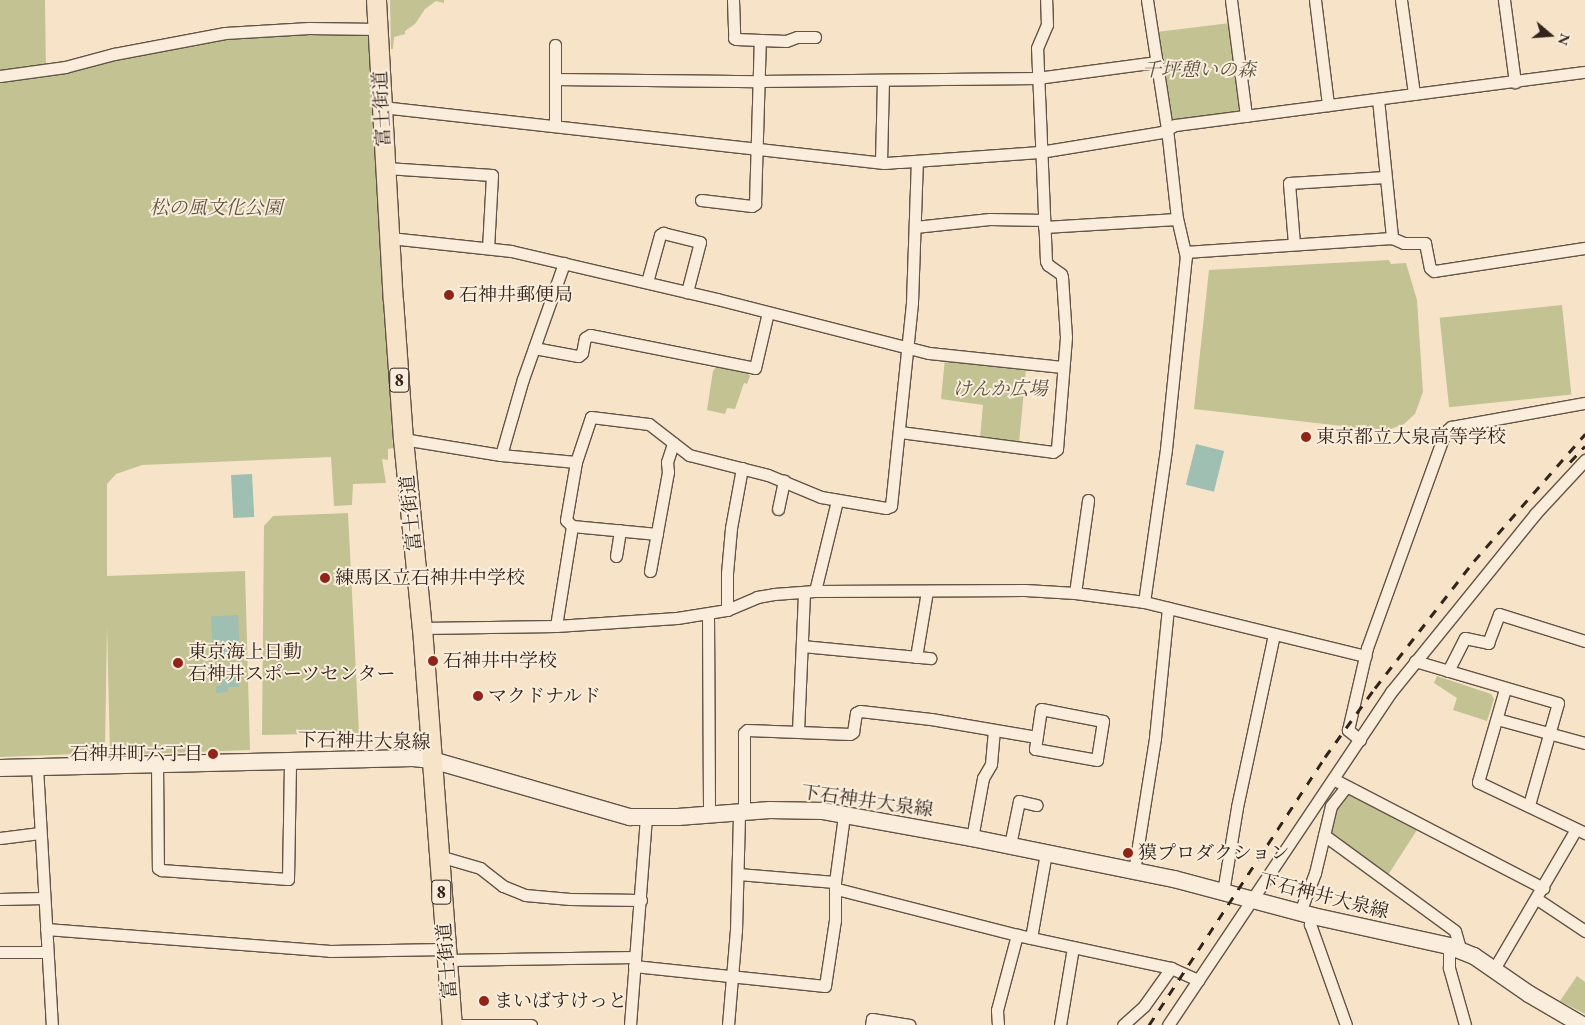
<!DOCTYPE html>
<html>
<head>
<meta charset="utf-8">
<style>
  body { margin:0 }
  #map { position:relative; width:1585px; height:1025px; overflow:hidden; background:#f7e4c8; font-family:"EB Garamond","Noto Serif JP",serif }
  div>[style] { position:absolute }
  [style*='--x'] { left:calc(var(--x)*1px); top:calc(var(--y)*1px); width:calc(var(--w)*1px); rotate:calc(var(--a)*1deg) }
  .green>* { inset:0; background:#c2c293; transform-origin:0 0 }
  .water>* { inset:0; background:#9ebfb1; transform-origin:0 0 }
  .roads { filter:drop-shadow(1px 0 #635447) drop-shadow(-1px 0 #635447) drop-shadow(0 1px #635447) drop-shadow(0 -1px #635447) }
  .street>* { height:11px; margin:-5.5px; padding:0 5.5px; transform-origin:5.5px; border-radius:5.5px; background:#faeddb }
  .secondary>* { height:16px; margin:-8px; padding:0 8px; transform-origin:8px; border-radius:8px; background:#faeddb }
  .primary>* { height:19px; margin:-9.5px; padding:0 9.5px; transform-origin:9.5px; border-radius:9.5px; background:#f7e4c8 }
  .rail>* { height:3px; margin-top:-1.5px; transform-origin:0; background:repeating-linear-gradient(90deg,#32241c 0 9px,transparent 0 18px) }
  .dots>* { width:14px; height:14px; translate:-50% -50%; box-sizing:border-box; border:2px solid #faeddb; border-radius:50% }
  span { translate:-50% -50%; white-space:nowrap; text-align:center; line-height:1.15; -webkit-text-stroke:4px #faeddb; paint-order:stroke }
  .shield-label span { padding:1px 4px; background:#faeddb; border:1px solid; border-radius:4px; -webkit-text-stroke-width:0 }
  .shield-label { font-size:18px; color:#32241c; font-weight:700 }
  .park-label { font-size:19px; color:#5d5340; font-style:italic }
  .street-label { font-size:19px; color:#32241c }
  .poi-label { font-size:19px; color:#32241c }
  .left { translate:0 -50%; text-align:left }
  .right { translate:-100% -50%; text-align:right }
  .north { position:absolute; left:1525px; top:10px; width:50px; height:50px; -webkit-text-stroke:4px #faeddb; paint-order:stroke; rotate:108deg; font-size:14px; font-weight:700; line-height:20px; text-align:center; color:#32241c }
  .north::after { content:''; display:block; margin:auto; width:18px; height:22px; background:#32241c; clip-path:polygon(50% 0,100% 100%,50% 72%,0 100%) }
</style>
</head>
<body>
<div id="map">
  <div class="green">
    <div style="clip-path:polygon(0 0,45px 0,46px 73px,227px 38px,316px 33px,369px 33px,393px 448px,388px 449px,388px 460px,382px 459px,386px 483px,353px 484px,352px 505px,334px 506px,331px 457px,142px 465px,116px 474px,107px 484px,107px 576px,245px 571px,250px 750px,110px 755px,107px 626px,105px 753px,0 757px)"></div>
    <div style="clip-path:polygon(390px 0,444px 0,444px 3px,436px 1px,425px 9px,415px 24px,405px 31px,405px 34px,394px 37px,393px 49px,391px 49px)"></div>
    <div style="left:1230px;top:23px;width:90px;height:74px;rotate:83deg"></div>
    <div style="clip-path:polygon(1389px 260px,1391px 264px,1406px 263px,1417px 300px,1423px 392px,1415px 414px,1404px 424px,1388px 430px,1377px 430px,1194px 409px,1209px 270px)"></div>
    <div style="left:1562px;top:305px;width:90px;height:123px;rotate:84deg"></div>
    <div style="clip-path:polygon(945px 358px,1026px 369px,1019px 443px,980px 438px,983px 405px,941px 399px)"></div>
    <div style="clip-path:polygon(717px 366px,746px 371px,750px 376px,747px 384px,744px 383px,735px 409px,727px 408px,725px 414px,707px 410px,713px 371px)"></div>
    <div style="clip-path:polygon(348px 513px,359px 733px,262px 735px,264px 526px,273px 516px)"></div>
    <div style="clip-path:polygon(1437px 676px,1491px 694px,1494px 699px,1487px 721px,1453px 710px,1457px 698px,1434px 683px)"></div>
    <div style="clip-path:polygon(1345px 794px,1349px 794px,1417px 830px,1388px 875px,1330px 833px,1335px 809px)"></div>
    <div style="clip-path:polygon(1577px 976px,1585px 982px,1585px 1014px,1560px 1001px)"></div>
  </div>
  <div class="water">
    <div style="left:1196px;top:444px;width:29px;height:42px;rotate:14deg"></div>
    <div style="left:252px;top:474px;width:43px;height:21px;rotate:87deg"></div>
    <div style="left:238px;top:615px;width:43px;height:27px;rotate:87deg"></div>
    <div style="clip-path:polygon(226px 677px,239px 677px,239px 687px,228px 687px,228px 692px,216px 693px,216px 686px,221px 686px,221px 680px,226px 680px)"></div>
  </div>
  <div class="roads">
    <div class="street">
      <div style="--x:733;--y:0;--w:38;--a:88"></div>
      <div style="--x:734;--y:38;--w:2;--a:27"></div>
      <div style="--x:736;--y:39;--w:50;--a:2.3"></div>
      <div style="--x:786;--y:41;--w:12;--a:-20"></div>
      <div style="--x:797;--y:37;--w:18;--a:0"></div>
      <div style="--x:1231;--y:0;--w:117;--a:82.6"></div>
      <div style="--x:1315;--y:0;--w:106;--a:82.9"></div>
      <div style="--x:1401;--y:0;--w:95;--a:82.1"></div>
      <div style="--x:1504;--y:0;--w:83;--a:82.4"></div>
      <div style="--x:0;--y:76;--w:66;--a:-7.9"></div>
      <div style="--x:65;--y:67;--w:51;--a:-14.9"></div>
      <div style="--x:114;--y:54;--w:113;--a:-10.7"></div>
      <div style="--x:225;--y:33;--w:84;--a:-3.4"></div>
      <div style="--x:309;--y:28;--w:69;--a:0.8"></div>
      <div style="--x:555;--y:79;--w:204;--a:0.6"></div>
      <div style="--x:759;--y:81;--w:278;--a:-0.6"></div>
      <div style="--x:1037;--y:78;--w:121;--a:-7.6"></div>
      <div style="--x:1378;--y:99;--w:140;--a:84.2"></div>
      <div style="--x:382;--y:107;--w:505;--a:6.37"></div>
      <div style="--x:884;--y:163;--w:16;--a:-4"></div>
      <div style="--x:900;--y:162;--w:140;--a:-4.1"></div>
      <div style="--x:1040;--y:152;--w:124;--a:-9.3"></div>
      <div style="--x:1162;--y:132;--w:15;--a:-28"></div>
      <div style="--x:1175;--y:125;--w:413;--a:-7.4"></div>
      <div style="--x:555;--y:125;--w:80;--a:-90"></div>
      <div style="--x:881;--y:162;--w:82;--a:-88.6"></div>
      <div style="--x:386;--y:168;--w:106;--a:3.8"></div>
      <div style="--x:492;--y:175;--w:73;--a:93.1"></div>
      <div style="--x:701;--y:200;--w:51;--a:6.7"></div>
      <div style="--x:752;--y:206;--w:4;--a:-34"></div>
      <div style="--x:755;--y:204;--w:164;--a:-88.3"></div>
      <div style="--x:915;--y:227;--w:75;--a:-6.1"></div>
      <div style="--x:990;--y:219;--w:54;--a:1.1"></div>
      <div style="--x:1044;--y:227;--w:133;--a:-3.4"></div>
      <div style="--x:390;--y:238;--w:122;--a:6.1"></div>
      <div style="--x:511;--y:251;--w:212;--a:13.1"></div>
      <div style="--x:717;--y:299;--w:219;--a:14.3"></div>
      <div style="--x:929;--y:353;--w:134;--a:6"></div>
      <div style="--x:1294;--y:244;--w:61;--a:-94.7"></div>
      <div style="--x:1289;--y:183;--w:96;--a:-3.6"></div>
      <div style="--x:1185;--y:252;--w:207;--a:-3.9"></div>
      <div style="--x:1392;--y:238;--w:13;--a:23"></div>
      <div style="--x:1404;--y:243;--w:21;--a:0"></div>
      <div style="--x:1425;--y:243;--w:25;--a:79"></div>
      <div style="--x:1430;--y:268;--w:5;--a:37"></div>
      <div style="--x:1434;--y:271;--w:153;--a:-8.7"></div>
      <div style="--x:647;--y:282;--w:49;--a:-74.5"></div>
      <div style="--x:660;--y:235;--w:4;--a:-34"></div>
      <div style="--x:663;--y:233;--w:38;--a:14"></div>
      <div style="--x:700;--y:242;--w:52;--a:104.6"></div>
      <div style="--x:534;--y:348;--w:45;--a:10.3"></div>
      <div style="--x:578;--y:356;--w:5;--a:-37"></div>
      <div style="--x:582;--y:353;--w:15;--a:-79"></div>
      <div style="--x:585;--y:338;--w:6;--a:-31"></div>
      <div style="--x:590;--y:335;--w:168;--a:11.3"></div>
      <div style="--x:755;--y:368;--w:57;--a:-76.9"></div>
      <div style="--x:900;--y:432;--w:154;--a:7.4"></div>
      <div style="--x:1053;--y:452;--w:5;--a:-37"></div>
      <div style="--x:1057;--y:449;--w:112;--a:-85.4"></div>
      <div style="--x:1066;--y:337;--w:60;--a:-93.8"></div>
      <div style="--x:1062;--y:277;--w:3;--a:-108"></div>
      <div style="--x:1061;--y:274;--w:16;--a:-145"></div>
      <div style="--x:1048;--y:265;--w:4;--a:-117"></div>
      <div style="--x:1046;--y:261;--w:213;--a:-92.4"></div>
      <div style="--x:1037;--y:48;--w:25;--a:-67"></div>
      <div style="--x:1047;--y:25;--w:25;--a:-92"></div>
      <div style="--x:403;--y:439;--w:99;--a:9.3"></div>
      <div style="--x:501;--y:455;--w:75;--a:5.3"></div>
      <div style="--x:501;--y:455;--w:79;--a:-73.9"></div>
      <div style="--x:523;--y:379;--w:123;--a:-70.5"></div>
      <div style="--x:778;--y:509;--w:29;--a:-78"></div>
      <div style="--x:657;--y:534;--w:85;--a:-174.6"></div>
      <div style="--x:572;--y:526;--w:8;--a:-135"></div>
      <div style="--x:566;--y:520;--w:59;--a:-80.2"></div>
      <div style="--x:576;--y:462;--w:47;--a:-71.6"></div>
      <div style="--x:591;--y:417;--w:58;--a:6.9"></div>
      <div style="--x:649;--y:424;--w:51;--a:37.8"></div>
      <div style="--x:689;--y:455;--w:81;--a:14.2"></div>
      <div style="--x:768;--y:475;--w:57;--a:22.5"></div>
      <div style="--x:821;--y:497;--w:66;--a:9.6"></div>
      <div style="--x:886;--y:508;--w:5;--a:-22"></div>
      <div style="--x:891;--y:506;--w:205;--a:-84.1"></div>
      <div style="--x:912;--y:302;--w:140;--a:-88"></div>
      <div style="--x:616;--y:556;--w:26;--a:-81"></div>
      <div style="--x:650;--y:571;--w:101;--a:-79.7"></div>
      <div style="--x:668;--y:472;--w:10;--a:-96"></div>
      <div style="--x:667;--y:462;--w:20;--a:-72"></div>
      <div style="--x:815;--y:591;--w:93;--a:-76.3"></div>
      <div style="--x:1075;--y:593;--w:94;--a:-82"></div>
      <div style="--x:1144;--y:602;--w:155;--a:-81.8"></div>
      <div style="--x:1166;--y:449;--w:193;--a:-84.1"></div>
      <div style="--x:1186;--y:257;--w:39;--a:-103"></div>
      <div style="--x:1177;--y:219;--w:91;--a:-96.3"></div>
      <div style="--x:1167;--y:129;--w:131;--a:-98.8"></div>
      <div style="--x:727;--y:610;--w:37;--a:-90"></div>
      <div style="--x:727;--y:573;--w:45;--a:-84.9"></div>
      <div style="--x:731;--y:528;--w:61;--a:-79.6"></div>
      <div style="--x:708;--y:614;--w:201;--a:89.7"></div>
      <div style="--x:556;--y:626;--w:101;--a:-80.9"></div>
      <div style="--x:422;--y:628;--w:134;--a:-0.9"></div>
      <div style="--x:556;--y:626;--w:121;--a:-3.8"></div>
      <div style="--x:677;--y:618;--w:51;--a:-9.1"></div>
      <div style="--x:727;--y:610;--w:33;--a:-23"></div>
      <div style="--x:757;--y:597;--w:17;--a:-10"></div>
      <div style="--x:774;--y:594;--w:41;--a:-4.2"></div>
      <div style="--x:815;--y:591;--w:210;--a:-0.3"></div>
      <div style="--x:1025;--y:590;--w:50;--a:3.4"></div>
      <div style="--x:1075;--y:593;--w:70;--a:7.4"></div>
      <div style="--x:1144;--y:602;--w:228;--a:13.7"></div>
      <div style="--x:802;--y:646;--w:129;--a:5.4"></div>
      <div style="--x:916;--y:657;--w:67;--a:-80.5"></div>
      <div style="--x:1415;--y:661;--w:149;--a:16.4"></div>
      <div style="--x:1558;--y:703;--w:106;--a:105.9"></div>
      <div style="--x:1448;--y:671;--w:37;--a:-63"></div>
      <div style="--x:1465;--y:638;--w:24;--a:12"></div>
      <div style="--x:1488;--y:643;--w:31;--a:-69"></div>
      <div style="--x:1499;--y:614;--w:90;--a:17.4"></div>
      <div style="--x:1505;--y:689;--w:97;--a:106.2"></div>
      <div style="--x:1478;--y:782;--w:119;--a:25.5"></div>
      <div style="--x:1041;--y:709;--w:63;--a:11"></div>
      <div style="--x:1103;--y:721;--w:39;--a:99"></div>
      <div style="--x:1097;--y:760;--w:63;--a:-169.9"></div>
      <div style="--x:1035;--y:749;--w:40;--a:-81.5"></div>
      <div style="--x:1497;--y:719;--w:91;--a:15.3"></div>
      <div style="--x:798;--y:731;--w:139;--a:-87.5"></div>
      <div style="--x:1360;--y:740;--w:16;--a:-140"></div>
      <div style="--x:1348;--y:730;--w:84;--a:-77"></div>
      <div style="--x:1367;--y:648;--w:230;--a:-70.1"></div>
      <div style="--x:1445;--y:432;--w:8;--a:-40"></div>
      <div style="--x:1451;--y:427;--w:136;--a:-10.2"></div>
      <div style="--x:157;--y:762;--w:106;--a:89.5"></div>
      <div style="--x:158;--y:868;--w:4;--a:34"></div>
      <div style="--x:161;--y:870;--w:127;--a:4.1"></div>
      <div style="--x:288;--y:879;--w:119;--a:-89"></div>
      <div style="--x:37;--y:767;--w:258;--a:86.7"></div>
      <div style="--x:1333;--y:779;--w:237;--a:27.4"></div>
      <div style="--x:744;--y:813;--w:80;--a:-90"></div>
      <div style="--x:744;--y:733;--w:4;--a:-45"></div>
      <div style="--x:747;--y:730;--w:103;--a:2.2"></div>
      <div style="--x:850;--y:734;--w:4;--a:-34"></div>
      <div style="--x:853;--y:732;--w:19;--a:-81"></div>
      <div style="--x:856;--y:713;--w:4;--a:-27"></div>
      <div style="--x:860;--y:711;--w:71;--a:6.4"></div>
      <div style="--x:931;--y:719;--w:107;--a:9.7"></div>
      <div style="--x:1324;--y:835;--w:162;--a:36.2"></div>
      <div style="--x:1455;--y:931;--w:19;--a:74"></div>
      <div style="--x:0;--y:838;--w:40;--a:-7.1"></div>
      <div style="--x:972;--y:838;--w:61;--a:-79.6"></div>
      <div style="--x:983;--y:778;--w:16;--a:-60"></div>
      <div style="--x:991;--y:764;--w:33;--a:-85"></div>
      <div style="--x:1010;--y:845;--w:45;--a:-78.4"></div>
      <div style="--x:1019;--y:801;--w:18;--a:13"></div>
      <div style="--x:439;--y:856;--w:43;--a:16.3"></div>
      <div style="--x:480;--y:868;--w:29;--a:38"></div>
      <div style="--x:503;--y:886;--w:24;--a:22"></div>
      <div style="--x:525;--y:895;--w:45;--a:5.1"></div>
      <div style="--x:570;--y:899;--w:71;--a:0.8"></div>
      <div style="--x:1134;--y:871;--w:135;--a:-81"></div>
      <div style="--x:1155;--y:738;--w:131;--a:-84.3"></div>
      <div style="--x:738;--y:874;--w:97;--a:4.7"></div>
      <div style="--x:837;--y:889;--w:186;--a:14.3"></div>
      <div style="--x:1017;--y:935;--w:157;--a:12.1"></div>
      <div style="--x:1171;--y:968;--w:30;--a:24"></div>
      <div style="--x:1223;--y:892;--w:86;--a:-80.6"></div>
      <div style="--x:1237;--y:807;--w:177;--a:-77.9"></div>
      <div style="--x:0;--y:899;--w:44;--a:-1.3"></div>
      <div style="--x:1537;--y:899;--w:58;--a:33.7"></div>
      <div style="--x:1300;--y:912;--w:42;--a:-69"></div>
      <div style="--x:1315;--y:873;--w:69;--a:-76.6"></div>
      <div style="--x:1331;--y:806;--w:24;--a:-52"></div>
      <div style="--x:1313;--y:916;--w:9;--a:111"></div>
      <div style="--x:1310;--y:924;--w:107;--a:70.4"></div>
      <div style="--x:46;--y:929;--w:285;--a:4.4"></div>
      <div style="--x:330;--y:951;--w:116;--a:-1"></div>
      <div style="--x:1031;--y:938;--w:86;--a:-80"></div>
      <div style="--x:1449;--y:946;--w:22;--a:90"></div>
      <div style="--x:1449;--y:968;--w:59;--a:74.3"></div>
      <div style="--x:0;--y:952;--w:47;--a:0"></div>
      <div style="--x:447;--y:960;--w:188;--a:-0.9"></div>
      <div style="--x:634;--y:966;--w:192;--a:6"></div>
      <div style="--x:825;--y:986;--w:67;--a:-81.4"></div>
      <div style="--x:835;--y:920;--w:38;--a:-90"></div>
      <div style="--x:835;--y:882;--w:68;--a:-82.3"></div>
      <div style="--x:1494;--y:969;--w:162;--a:-59.6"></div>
      <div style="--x:452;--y:1025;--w:79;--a:0"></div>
      <div style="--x:630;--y:1025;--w:208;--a:-85.6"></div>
      <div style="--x:728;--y:1025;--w:95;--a:-85.2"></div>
      <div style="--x:736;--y:930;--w:117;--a:-88.5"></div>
      <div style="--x:871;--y:1025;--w:6;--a:-81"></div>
      <div style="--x:872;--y:1019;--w:38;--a:9"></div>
      <div style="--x:998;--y:1025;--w:15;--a:-94"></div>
      <div style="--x:997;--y:1010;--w:78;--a:-75.1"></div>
      <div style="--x:1060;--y:1025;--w:79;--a:-80.5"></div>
      <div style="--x:1123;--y:1025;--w:28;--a:-42"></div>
      <div style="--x:1144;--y:1006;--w:47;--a:-54.6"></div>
      <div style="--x:1168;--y:1025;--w:401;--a:-56.2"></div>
      <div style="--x:1391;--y:692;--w:229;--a:-51"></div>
      <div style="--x:1535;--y:514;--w:74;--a:-47.2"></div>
    </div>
    <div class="secondary">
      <div style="--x:0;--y:768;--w:413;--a:-1.4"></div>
      <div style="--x:413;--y:758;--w:19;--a:6"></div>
      <div style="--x:432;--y:760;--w:206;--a:16.1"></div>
      <div style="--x:630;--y:817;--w:48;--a:0"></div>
      <div style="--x:678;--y:817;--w:92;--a:-4.4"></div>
      <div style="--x:770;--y:810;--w:53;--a:1.1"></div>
      <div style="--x:823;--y:811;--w:151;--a:10.3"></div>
      <div style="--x:972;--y:838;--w:206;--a:11.5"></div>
      <div style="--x:1174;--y:879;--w:144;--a:14.9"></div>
      <div style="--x:1313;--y:916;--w:139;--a:12.4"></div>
      <div style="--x:1449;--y:946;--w:27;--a:22"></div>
      <div style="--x:1474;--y:956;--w:67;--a:34.6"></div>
      <div style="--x:1529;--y:994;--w:61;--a:30.3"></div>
    </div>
    <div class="primary">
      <div style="--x:376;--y:0;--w:300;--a:86.8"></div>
      <div style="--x:393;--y:300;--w:139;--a:85.9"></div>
      <div style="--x:403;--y:439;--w:190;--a:84.3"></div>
      <div style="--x:422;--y:628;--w:398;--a:85.7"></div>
    </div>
  </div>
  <div class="rail">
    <div style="--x:1570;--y:462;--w:22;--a:-47"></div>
    <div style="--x:1149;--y:1025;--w:321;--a:-56.7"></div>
    <div style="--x:1325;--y:757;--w:85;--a:-54.1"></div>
    <div style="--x:1375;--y:688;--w:161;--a:-52.1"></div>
    <div style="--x:1474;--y:561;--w:169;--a:-48.8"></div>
  </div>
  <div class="dots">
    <div style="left:449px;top:295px;background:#8f2418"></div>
    <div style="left:1306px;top:437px;background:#8f2418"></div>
    <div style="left:325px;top:578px;background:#8f2418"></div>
    <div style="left:433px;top:661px;background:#8f2418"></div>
    <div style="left:178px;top:663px;background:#8f2418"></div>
    <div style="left:478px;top:696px;background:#8f2418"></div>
    <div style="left:213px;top:754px;background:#8f2418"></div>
    <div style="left:1128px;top:853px;background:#8f2418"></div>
    <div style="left:484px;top:1001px;background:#8f2418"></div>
  </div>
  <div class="shield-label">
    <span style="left:399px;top:380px">8</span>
    <span style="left:441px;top:892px">8</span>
  </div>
  <div class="park-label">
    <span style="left:1199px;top:70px">千坪憩いの森</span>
    <span style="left:216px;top:208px">松の風文化公園</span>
    <span style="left:1000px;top:389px">けんか広場</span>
  </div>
  <div class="street-label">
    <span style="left:382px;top:109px;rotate:-93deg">富士街道</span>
    <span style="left:411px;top:513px;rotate:-96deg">富士街道</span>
    <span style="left:364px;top:741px;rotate:1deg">下石神井大泉線</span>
    <span style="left:867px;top:801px;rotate:8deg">下石神井大泉線</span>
    <span style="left:1324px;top:896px;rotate:14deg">下石神井大泉線</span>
    <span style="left:447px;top:961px;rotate:-95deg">富士街道</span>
  </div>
  <div class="poi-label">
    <span class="left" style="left:459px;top:295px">石神井郵便局</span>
    <span class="left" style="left:1316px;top:437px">東京都立大泉高等学校</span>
    <span class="left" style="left:335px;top:578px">練馬区立石神井中学校</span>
    <span class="left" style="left:188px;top:663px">東京海上日動<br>石神井スポーツセンター</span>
    <span class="left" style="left:443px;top:661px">石神井中学校</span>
    <span class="left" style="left:488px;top:696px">マクドナルド</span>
    <span class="right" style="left:203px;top:754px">石神井町六丁目</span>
    <span class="left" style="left:1138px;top:853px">獏プロダクション</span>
    <span class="left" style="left:494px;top:1001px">まいばすけっと</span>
  </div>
  <div class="north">N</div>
</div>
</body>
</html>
